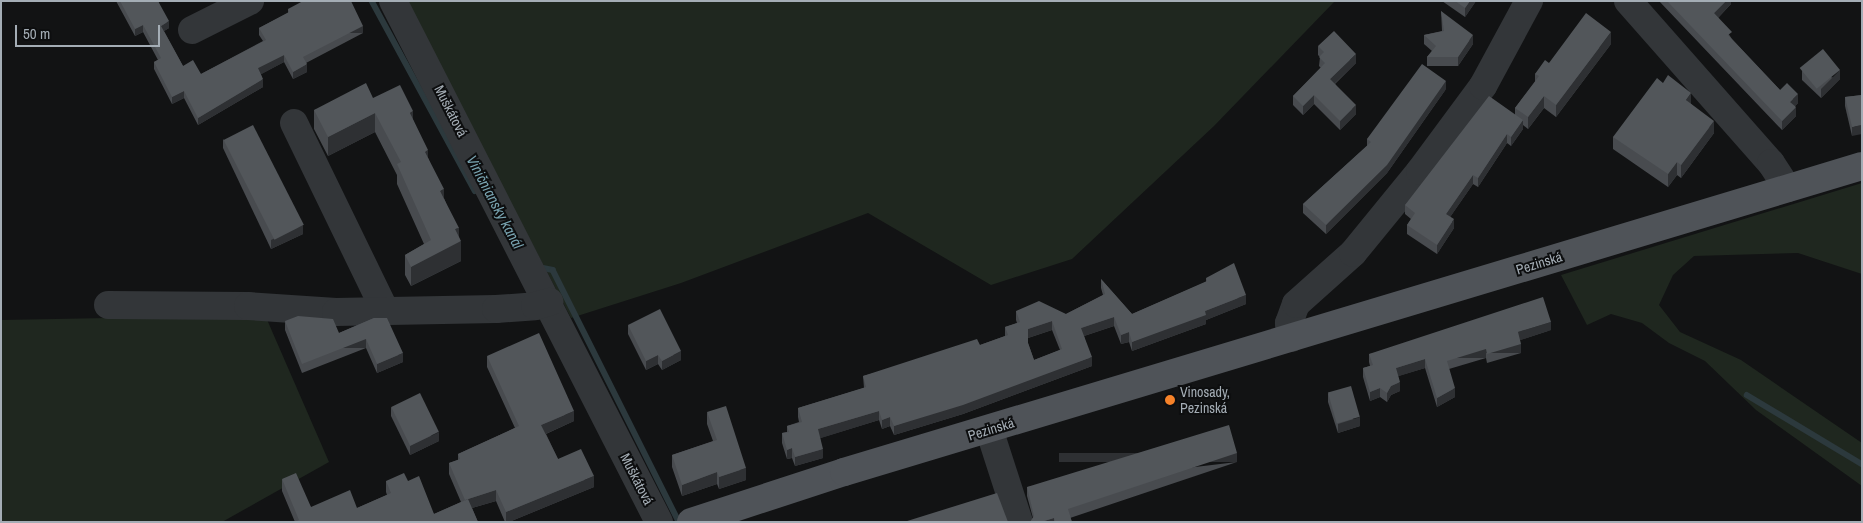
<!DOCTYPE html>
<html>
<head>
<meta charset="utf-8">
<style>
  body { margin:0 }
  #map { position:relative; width:1863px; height:523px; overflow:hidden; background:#121314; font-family:"Archivo Narrow",sans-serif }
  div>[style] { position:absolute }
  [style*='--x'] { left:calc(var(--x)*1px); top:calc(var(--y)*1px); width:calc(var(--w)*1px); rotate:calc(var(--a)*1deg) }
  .green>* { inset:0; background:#1f271f }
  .stream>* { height:5.5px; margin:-2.75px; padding:0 2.75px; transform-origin:2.75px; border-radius:2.75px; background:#2c393d }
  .minor>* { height:28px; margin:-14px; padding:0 14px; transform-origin:14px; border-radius:14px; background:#333639 }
  .major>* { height:28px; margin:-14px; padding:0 14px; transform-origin:14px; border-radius:14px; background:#4f5358 }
  .wall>* { inset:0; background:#484b4f }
  .shaded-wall>* { inset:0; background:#2e3033; transform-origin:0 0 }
  .building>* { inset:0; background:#52565a; transform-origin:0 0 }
  .dots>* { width:14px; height:14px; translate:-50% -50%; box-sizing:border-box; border:2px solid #0d0e0f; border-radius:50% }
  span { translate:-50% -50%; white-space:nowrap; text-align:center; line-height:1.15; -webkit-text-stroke:4px #0d0e0f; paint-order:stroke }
  .street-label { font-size:14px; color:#a4adb5 }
  .poi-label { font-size:14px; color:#a4adb5 }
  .left { translate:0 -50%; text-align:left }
  .water-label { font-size:15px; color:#79a4b1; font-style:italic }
  .frame { position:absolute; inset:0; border:2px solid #a4adb5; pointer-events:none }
  .scale { position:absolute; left:15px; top:25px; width:145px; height:22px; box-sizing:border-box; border:2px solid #a4adb5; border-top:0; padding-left:6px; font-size:15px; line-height:18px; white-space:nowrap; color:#a4adb5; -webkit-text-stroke:4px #0d0e0f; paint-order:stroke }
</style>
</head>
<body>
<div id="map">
  <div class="green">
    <div style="clip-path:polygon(405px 1px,1335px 1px,1214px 126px,1072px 259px,991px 285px,868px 213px,681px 283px,571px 318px)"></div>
    <div style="clip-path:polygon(1862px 183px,1862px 274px,1798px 253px,1694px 256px,1673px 275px,1659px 305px,1680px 332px,1741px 360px,1862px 443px,1862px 486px,1756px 410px,1705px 361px,1669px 343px,1642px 323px,1611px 314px,1587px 325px,1561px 275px)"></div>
    <div style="clip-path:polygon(265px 315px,329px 462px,222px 522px,1px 522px,1px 320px)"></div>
  </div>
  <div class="stream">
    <div style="--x:372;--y:1;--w:216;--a:61.5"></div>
    <div style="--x:538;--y:267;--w:15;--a:11"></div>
    <div style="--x:553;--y:270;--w:282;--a:63.4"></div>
    <div style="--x:1747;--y:395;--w:134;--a:31"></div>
  </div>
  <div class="minor">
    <div style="--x:393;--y:1;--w:585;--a:62.95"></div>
    <div style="--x:1628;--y:1;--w:216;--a:48.6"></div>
    <div style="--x:1771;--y:163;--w:30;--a:57"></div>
    <div style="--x:192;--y:30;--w:65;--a:-26.6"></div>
    <div style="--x:294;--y:123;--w:208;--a:64.1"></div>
    <div style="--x:108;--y:305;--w:140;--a:0.4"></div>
    <div style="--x:248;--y:306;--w:88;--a:3.9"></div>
    <div style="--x:336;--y:312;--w:160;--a:-1.1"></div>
    <div style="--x:496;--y:309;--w:39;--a:-4"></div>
    <div style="--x:535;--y:306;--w:15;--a:-16"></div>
    <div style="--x:1291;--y:338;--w:15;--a:-98"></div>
    <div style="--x:1289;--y:323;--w:20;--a:-70"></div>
    <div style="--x:1296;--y:304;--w:76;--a:-41.8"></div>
    <div style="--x:1353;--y:253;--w:106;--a:-50.7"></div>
    <div style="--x:1420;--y:171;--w:106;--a:-53.5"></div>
    <div style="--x:1483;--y:86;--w:97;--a:-61.6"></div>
    <div style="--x:989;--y:429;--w:98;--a:72.1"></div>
  </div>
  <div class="major">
    <div style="--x:691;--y:522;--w:161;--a:-18.1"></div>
    <div style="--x:844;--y:472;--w:1063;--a:-16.73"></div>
  </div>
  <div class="wall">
    <div style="clip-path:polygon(116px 1px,158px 1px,169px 28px,164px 31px,183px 66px,201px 74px,263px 41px,259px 35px,259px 28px,288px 13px,288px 9px,363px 33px,306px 63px,307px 72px,293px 79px,284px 62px,261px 74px,263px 87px,198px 125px,184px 98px,172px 104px,154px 69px,154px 62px,158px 60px,143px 32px,135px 36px)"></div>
    <div style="clip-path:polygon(1442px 1px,1476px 1px,1465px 17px)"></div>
    <div style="clip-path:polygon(1659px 1px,1731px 1px,1731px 4px,1718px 18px,1732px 39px,1780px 90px,1798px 103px,1795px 106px,1796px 116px,1782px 130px)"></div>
    <div style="clip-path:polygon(1441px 11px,1473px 44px,1458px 66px,1427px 66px,1427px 57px,1432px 51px,1424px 44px,1424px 35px,1442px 31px)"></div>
    <div style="clip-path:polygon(1611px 44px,1556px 117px,1544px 108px,1528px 129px,1523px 125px,1523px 129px,1511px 146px,1507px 143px,1478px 187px,1473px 184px,1450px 217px,1454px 228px,1437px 254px,1407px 234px,1407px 225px,1411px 219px,1405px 214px,1405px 205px,1515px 115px,1515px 108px,1535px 82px,1535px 74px,1549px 63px)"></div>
    <div style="clip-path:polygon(1318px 46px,1356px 63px,1335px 84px,1356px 114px,1340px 130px,1314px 104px,1303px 115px,1293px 105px,1293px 96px,1321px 68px,1319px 66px,1320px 57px,1318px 55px)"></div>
    <div style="clip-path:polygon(1802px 71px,1840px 79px,1821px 98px,1802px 80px)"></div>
    <div style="clip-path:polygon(1446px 89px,1387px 173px,1326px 234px,1303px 213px,1303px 204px,1367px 146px,1367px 139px)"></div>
    <div style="clip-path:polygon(1862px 95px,1852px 136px,1845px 106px,1845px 97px)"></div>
    <div style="clip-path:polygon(373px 98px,413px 120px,459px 236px,461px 261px,411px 286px,405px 275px,405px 255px,424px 244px,397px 184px,397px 175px,375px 132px,328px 156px,314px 129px,314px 110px)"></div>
    <div style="clip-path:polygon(1691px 104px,1714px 133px,1681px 178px,1677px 175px,1668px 187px,1613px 149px,1613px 137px)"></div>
    <div style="clip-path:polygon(223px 139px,303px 234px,271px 249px,223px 148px)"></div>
    <div style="clip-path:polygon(evenodd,1206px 278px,1246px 304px,1206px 320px,1206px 324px,1132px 351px,1129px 342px,1121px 344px,1114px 326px,1084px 336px,1092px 366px,963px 414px,894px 435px,890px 426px,882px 429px,879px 420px,820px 438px,823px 458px,795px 466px,792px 458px,787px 459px,782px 443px,782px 433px,787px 432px,787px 426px,799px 422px,798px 417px,798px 408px,864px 388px,863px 376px,980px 345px,1005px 336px,1005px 327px,1017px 323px,1016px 320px,1016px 311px,1066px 314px,1103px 295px,1101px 288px,1101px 279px,1132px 314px,1206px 282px,1206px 278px,1052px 330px,1060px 350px,1034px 360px,1028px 343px,1028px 338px,1052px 330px)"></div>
    <div style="clip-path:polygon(374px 318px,403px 362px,377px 373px,366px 348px,302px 373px,285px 330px,285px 321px,339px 333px)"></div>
    <div style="clip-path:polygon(628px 325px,681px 360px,662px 370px,658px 364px,646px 370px,628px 334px)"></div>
    <div style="clip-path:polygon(1551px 330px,1520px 340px,1521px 353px,1487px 363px,1486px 358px,1449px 369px,1455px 397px,1437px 407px,1425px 368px,1398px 376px,1400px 391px,1391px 395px,1387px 402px,1380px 397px,1370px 401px,1363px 377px,1363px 368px,1370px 366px,1369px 362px,1369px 354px)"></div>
    <div style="clip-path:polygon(487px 356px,574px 421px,546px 434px,558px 459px,594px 487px,509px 522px,505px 522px,496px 501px,472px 508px,478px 522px,295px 522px,282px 491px,282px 479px,311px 507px,357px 508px,387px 495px,386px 492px,386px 481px,408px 481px,434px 514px,461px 502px,449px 474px,449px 463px,458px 460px,458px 454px,515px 428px,487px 367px)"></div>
    <div style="clip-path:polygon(1328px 393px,1360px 426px,1338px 433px,1328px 402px)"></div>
    <div style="clip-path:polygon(391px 407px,439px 441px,410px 455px,391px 416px)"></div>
    <div style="clip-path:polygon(707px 412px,746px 480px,719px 489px,717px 484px,682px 496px,672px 467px,672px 455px,713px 441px,707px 424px)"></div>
    <div style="clip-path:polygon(1237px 462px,1070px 518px,1072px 522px,1030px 522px,1033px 518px,1027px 496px,1027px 487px)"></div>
  </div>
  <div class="shaded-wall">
    <div style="clip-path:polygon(1470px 1px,1476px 1px,1465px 17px,1465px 8px)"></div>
    <div style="clip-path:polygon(1726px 1px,1731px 1px,1731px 4px,1714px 22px,1714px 13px)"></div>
    <div style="clip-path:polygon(169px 21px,169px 28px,161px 33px,161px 26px)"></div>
    <div style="clip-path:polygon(143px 25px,143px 32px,135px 36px,135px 29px)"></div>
    <div style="left:363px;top:26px;width:7px;height:68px;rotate:90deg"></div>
    <div style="clip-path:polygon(1611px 32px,1611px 44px,1556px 117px,1556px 105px)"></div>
    <div style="clip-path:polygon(1473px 35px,1473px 44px,1458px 66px,1458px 57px)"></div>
    <div style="clip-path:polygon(1356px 54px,1356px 63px,1330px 88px,1330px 79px)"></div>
    <div style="clip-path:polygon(284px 55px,284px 62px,258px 76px,258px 68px)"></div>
    <div style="clip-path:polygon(307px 64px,307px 72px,293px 79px,293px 72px)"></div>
    <div style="clip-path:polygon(1840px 70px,1840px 79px,1821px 98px,1821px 89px)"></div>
    <div style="clip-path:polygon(263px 79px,263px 87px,198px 125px,198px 118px)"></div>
    <div style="clip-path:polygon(1446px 81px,1446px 89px,1387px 173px,1326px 234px,1326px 225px)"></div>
    <div style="clip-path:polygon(184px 91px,184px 98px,172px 104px,172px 97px)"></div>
    <div style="clip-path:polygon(1691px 93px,1691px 106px,1686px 100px)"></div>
    <div style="clip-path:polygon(1798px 94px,1798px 103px,1790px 111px,1790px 102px)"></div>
    <div style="clip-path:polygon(1314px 95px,1314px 104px,1303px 115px,1303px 106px)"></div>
    <div style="clip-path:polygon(1544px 96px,1544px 108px,1528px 129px,1528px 117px)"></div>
    <div style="clip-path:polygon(1356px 105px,1356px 114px,1340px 130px,1340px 121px)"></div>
    <div style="clip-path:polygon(1796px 107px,1796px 116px,1782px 130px,1782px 121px)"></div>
    <div style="clip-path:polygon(413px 111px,413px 131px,410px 113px)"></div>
    <div style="clip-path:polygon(375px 113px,375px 132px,328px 156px,328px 137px)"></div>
    <div style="clip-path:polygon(1523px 120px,1523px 129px,1511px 146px,1511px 137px)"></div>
    <div style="clip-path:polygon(1714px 121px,1714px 133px,1681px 178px,1681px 165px)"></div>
    <div style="clip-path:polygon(1862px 125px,1862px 134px,1852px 136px,1852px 127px)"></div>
    <div style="clip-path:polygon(1507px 134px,1507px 143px,1478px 187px,1478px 178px)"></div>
    <div style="clip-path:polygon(428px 150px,428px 169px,425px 152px)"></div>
    <div style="clip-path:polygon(1677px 162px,1677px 175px,1668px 187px,1668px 174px)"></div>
    <div style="clip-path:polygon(1473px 175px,1473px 184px,1446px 223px,1446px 214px)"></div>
    <div style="clip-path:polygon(444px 189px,444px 209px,440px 191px)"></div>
    <div style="clip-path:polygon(1454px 219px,1454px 228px,1437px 254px,1437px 245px)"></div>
    <div style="clip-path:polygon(303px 225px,303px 234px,271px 249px,271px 240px)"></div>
    <div style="clip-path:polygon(459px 228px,459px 242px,461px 241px,461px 261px,411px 286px,411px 267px,455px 229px)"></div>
    <div style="clip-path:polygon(1246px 295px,1246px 304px,1206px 320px,1206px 324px,1132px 351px,1132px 342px,1205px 311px)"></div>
    <div style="clip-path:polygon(1114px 317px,1114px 326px,1081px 337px,1081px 328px)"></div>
    <div style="clip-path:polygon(1052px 321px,1052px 330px,1028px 338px,1028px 329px)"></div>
    <div style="clip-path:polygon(1551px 322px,1551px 330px,1518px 341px,1518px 332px)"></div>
    <div style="clip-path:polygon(1129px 332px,1129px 342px,1121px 344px,1121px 335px)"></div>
    <div style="left:366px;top:339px;width:9px;height:69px;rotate:90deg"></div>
    <div style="left:1521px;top:344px;width:9px;height:35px;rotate:90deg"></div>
    <div style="left:1486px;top:349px;width:9px;height:41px;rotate:90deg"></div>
    <div style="clip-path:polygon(681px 351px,681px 360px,662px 370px,662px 361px)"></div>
    <div style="clip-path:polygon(403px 353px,403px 362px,377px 373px,377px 364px)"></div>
    <div style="clip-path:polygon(658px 355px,658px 364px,646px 370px,646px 361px)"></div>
    <div style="clip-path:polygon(1092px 357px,1092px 366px,963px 414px,894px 435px,894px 426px)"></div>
    <div style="clip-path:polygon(1425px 359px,1425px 368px,1396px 377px,1396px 368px)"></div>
    <div style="clip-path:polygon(1400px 382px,1400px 391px,1391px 395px,1387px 402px,1387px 393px,1391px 386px)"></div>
    <div style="clip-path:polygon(1380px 388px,1380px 397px,1370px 401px,1370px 392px)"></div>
    <div style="clip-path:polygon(1455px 388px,1455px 397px,1437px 407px,1437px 398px)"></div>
    <div style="clip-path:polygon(574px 411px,574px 421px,541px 436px,541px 425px)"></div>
    <div style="clip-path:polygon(879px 411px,879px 420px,818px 439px,818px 429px)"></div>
    <div style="clip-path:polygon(890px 417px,890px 426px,882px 429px,882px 420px)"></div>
    <div style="clip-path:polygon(1360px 417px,1360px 426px,1338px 433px,1338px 424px)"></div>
    <div style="clip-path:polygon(439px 432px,439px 441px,410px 455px,410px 446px)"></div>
    <div style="clip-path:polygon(792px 448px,792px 458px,787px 459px,787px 450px)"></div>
    <div style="clip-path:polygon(823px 449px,823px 458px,795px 466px,795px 457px)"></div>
    <div style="left:1237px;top:453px;width:9px;height:178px;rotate:90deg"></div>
    <div style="clip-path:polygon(746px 468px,746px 480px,719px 489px,719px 477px)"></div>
    <div style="clip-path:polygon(717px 472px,717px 484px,682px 496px,682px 485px)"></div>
    <div style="clip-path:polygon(594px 476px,594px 487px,509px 522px,506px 522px,506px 512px)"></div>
    <div style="clip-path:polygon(496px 490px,496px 501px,465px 510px,465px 500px)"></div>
    <div style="clip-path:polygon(1054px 518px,1054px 522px,1041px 522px)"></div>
  </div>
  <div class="building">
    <div style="clip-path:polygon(120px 1px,158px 1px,169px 21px,161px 26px,183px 66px,193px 60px,201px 74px,266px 40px,259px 28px,289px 12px,288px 9px,303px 1px,351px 1px,363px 26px,303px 57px,307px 64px,293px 72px,284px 55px,258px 68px,263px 79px,198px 118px,184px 91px,172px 97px,154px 62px,161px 58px,143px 25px,135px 29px)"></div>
    <div style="clip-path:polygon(1455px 1px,1470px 1px,1465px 8px)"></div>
    <div style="clip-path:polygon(1667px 1px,1726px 1px,1714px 13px,1732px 32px,1728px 35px,1780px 90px,1787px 83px,1798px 94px,1790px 102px,1796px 107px,1782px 121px)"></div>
    <div style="clip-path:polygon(1441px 11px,1473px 35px,1458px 57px,1427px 57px,1436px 46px,1424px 35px,1444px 31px)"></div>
    <div style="clip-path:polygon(1586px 13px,1611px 32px,1556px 105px,1544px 96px,1528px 117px,1515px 108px,1539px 76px,1535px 74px,1545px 60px,1549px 63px)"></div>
    <div style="clip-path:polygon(1334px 31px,1356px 54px,1330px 79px,1356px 105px,1340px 121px,1314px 95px,1303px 106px,1293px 96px,1325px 63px,1319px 57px,1324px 52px,1318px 46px)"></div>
    <div style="left:1823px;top:49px;width:27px;height:30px;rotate:51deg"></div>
    <div style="clip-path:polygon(1422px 64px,1446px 81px,1387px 165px,1326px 225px,1303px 204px,1371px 142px,1367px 139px)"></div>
    <div style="clip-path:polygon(1668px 75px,1691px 93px,1686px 100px,1714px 121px,1681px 165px,1677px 162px,1668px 174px,1613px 137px,1657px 78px,1663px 83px)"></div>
    <div style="clip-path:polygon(366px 83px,373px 98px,400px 85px,413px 111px,410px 113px,428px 150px,425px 152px,444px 189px,440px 191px,459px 228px,455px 229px,461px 241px,411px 267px,405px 255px,431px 240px,397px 164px,401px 162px,375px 113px,328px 137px,314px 110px)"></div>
    <div style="clip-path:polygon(1862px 95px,1862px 125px,1852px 127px,1845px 97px)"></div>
    <div style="clip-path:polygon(1489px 96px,1523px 120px,1511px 137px,1507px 134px,1478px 178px,1473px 175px,1446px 214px,1454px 219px,1437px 245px,1407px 225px,1415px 213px,1405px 205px)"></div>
    <div style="left:253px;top:125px;width:112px;height:33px;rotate:63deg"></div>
    <div style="clip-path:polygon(evenodd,1234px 263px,1246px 295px,1205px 311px,1206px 315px,1132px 342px,1129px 332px,1121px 335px,1114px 317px,1081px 328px,1092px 357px,963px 405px,894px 426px,890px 417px,882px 420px,879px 411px,818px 429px,823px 449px,795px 457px,792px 448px,787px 450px,782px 433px,789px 432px,787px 426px,802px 422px,798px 408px,866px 387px,863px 376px,977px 339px,980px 345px,1008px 335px,1005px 327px,1020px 322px,1016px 311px,1039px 301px,1066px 314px,1105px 294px,1101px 279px,1132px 314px,1207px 281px,1206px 278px,1234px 263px,1052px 321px,1062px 349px,1034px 360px,1028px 343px,1028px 329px,1052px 321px)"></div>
    <div style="clip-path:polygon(1543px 297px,1551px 322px,1518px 332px,1521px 344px,1487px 354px,1486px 349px,1447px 361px,1455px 388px,1437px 398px,1425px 359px,1396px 368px,1400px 382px,1391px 386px,1387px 393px,1380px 388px,1370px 392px,1363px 368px,1373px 365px,1369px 354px)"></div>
    <div style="clip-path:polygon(660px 309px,681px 351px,662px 361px,658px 355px,646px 361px,628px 325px)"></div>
    <div style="clip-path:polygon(298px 316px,333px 319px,339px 333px,374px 318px,387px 318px,403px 353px,377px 364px,366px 339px,302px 364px,285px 321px)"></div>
    <div style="clip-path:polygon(539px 333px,574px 411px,541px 425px,558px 459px,581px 449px,594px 476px,506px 512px,496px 490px,465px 500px,449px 463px,460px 459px,458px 454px,519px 426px,487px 356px)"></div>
    <div style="left:1351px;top:386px;width:32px;height:24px;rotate:74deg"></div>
    <div style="left:420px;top:393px;width:43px;height:32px;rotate:64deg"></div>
    <div style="clip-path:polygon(726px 406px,746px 468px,719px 477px,717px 472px,682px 485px,672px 455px,717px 440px,707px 412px)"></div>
    <div style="clip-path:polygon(1229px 425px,1237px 453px,1068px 509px,1072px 522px,1055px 522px,1054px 518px,1041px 522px,1030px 522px,1034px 516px,1027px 487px)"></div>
    <div style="clip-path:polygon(296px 473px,311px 507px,350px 490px,357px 508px,391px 493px,386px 481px,404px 473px,408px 481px,419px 476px,434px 514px,468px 499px,478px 522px,295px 522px,299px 520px,282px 479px)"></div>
    <div style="clip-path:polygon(997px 493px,1008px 522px,904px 522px)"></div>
  </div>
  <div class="dots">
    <div style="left:1170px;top:400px;background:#f68229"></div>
  </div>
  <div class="street-label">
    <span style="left:451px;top:111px;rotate:63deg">Muškátová</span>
    <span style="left:1539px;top:263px;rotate:-17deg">Pezinská</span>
    <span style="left:991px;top:429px;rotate:-17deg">Pezinská</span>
    <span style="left:637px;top:479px;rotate:63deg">Muškátová</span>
  </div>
  <div class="poi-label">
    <span class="left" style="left:1180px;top:400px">Vinosady,<br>Pezinská</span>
  </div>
  <div class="water-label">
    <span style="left:495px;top:202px;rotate:62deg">Viničniansky kanál</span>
  </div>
  <div class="frame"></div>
  <div class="scale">50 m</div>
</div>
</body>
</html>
